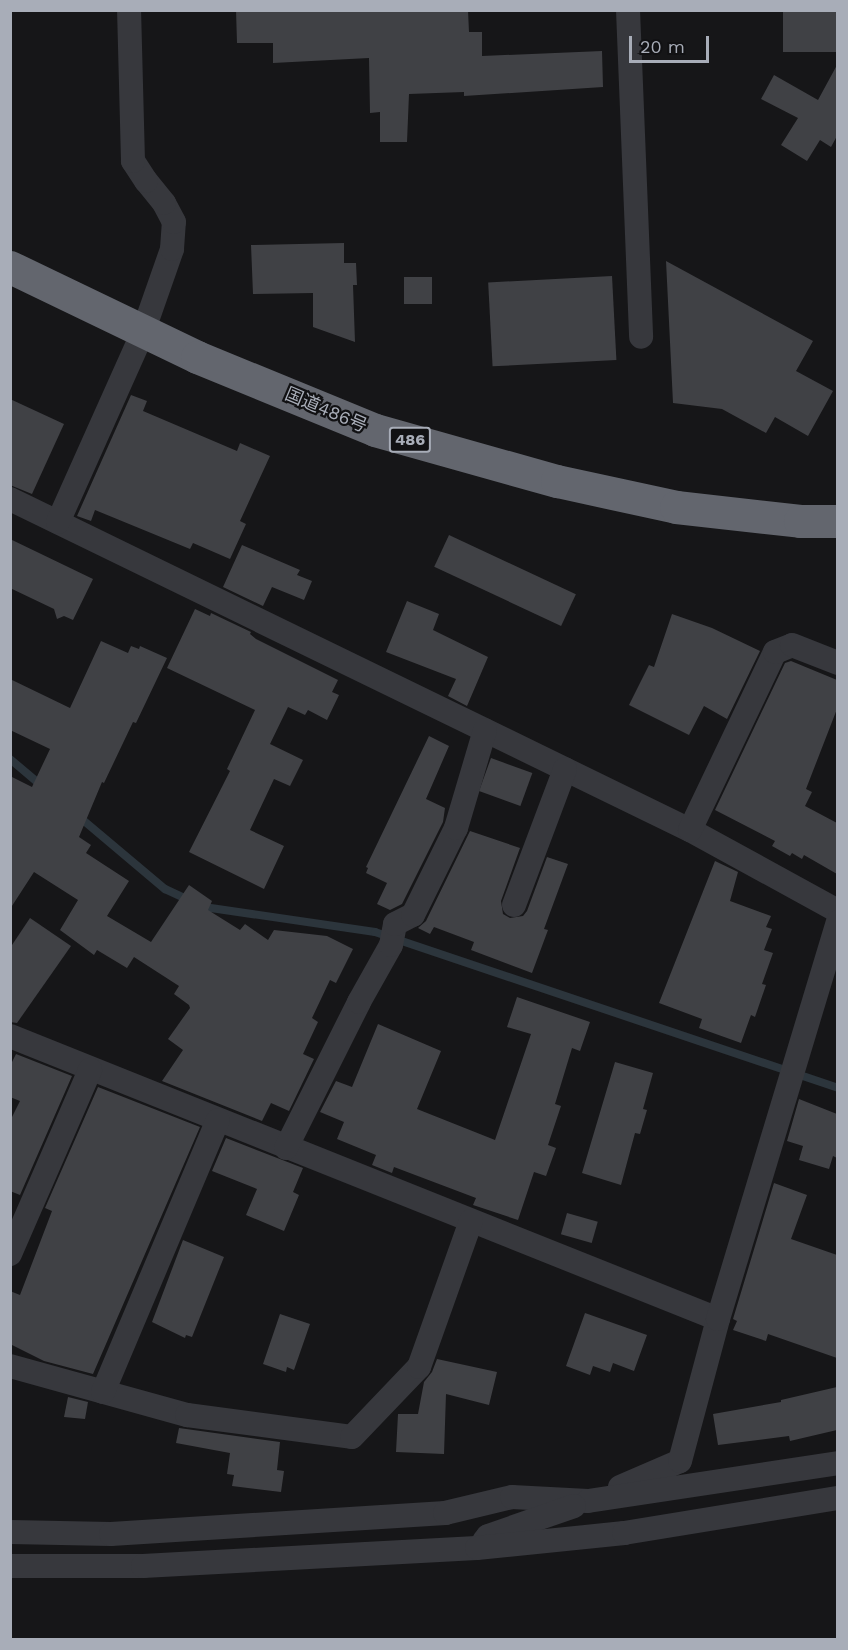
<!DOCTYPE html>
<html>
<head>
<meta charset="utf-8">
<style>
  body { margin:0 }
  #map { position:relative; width:848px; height:1650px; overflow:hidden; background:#161618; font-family:"Work Sans","Noto Sans JP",sans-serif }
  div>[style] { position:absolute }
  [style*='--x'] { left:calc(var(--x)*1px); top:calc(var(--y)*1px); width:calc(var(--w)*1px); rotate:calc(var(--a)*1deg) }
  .stream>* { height:8px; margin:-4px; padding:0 4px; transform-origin:4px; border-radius:4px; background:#2c353c }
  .building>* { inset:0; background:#404145; transform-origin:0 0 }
  .street>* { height:24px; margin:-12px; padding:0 12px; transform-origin:12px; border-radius:12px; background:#37383d }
  .highway>* { height:33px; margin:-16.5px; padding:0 16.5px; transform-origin:16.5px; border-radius:16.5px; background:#63666e }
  span { translate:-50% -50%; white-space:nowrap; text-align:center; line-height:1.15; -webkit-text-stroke:4.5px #111113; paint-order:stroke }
  .shield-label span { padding:2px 4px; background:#111113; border:2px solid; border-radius:4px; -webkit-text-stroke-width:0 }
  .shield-label { font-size:16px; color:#a8adb8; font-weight:700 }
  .street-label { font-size:18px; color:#a8adb8 }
  .frame { position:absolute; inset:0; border:12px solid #a8adb8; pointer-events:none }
  .scale { position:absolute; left:629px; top:36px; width:80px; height:27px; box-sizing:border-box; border:3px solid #a8adb8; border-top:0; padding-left:8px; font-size:18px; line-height:21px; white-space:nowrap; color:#a8adb8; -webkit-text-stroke:4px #111113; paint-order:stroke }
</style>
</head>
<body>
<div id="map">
  <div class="stream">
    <div style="--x:10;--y:759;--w:42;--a:40.2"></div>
    <div style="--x:77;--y:815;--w:115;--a:40.1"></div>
    <div style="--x:165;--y:889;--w:43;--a:24.8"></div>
    <div style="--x:204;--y:907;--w:173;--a:8.3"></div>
    <div style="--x:375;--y:932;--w:489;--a:18.6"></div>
  </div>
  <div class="building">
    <div style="clip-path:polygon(236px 10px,468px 10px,469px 32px,482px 32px,482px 56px,602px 51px,603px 87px,464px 96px,464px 92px,409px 94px,407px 142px,380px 142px,380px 112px,370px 113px,369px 58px,273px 63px,273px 43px,237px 43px)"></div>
    <div style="left:783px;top:10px;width:54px;height:42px"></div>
    <div style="clip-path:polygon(837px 65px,837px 136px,831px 147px,820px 140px,807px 161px,781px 145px,798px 118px,761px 99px,774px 75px,818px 100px)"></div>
    <div style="clip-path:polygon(344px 243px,344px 263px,356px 263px,357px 285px,353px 285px,355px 342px,313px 327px,313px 293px,253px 294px,251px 245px)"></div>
    <div style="clip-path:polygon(666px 261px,813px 341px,796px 371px,833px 391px,808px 436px,775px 417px,766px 433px,722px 409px,673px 403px)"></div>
    <div style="left:612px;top:276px;width:84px;height:124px;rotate:87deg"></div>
    <div style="left:404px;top:277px;width:28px;height:27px"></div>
    <div style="clip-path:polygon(131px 395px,147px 401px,143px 411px,237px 451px,240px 443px,270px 456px,240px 521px,246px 524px,230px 559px,193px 543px,190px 549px,95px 510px,91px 521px,77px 516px)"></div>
    <div style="clip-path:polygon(10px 399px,64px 424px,32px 494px,10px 485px)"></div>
    <div style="left:449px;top:535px;width:140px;height:35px;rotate:25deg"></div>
    <div style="clip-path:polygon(10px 539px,93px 579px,73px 620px,64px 616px,57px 619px,54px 609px,10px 588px)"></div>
    <div style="clip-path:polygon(242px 545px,300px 570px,297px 575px,312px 581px,304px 600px,272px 587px,263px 606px,223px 587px)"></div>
    <div style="clip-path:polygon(407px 601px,439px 614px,433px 630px,488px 657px,467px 706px,448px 696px,456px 679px,386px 652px)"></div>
    <div style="clip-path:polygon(195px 609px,210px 616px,211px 613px,251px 632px,250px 634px,256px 639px,338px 680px,332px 692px,339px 695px,327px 720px,308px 710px,305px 715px,288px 707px,270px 744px,303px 760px,290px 786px,274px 779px,250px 830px,284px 846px,264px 889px,189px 852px,230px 771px,227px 769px,255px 710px,167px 668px)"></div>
    <div style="clip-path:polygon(672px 614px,712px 628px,760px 651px,727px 719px,704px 706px,689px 735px,629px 705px,649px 665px,654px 667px)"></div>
    <div style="clip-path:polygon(101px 641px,128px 653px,131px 646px,139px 649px,140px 646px,167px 658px,136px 723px,133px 722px,104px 783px,102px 782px,79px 837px,91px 845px,86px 853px,129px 881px,107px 916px,151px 942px,189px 885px,212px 901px,208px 910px,240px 930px,245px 924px,268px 940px,274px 930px,327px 936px,353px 949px,336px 983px,330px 980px,312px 1018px,318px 1022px,303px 1054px,314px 1059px,289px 1111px,271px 1103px,262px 1121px,162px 1081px,183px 1050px,168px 1039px,190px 1008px,189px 1005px,174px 994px,179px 986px,134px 957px,127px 968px,97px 950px,94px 955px,60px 930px,78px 900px,34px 872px,10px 909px,10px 776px,32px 787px,50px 749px,10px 730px,10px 679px,70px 708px)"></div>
    <div style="clip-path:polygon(791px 661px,837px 680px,837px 709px,806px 789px,812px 792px,805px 806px,837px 823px,837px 874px,804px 855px,802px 859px,792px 853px,790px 856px,772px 846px,775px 841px,715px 810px,785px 663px)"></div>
    <div style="clip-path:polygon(429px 736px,449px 746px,426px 799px,445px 808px,443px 822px,402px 904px,390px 910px,377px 904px,387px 883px,366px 873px,368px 868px,366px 867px)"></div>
    <div style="left:491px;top:758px;width:44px;height:35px;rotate:20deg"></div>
    <div style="clip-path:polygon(470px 831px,520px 848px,501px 901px,503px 914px,510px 918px,523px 916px,527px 911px,547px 857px,568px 864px,544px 929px,548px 930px,532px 973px,471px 950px,474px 942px,434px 927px,430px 934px,418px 928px,426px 921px)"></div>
    <div style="clip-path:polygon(715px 861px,738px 872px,730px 901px,771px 916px,766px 927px,772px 929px,764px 950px,773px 953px,762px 984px,766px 985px,755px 1017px,751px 1015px,741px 1043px,699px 1028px,702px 1019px,659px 1003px)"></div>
    <div style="clip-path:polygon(30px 918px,71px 946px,17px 1023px,10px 1022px,10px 948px)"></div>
    <div style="clip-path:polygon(517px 997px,590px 1022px,580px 1051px,572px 1048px,555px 1104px,561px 1106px,548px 1145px,556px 1148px,546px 1176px,534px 1172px,518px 1220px,473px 1205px,476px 1198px,394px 1167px,392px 1173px,372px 1165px,376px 1155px,337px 1139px,344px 1122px,320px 1112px,336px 1081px,352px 1087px,378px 1024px,441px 1051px,417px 1109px,495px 1140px,531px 1034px,507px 1027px)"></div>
    <div style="clip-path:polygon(16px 1054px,72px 1076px,20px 1195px,10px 1191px,10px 1121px,20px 1101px,10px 1097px,10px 1066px)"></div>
    <div style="clip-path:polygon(615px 1062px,653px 1073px,643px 1109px,647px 1110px,640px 1134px,635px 1133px,621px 1185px,582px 1173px)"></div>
    <div style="clip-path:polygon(98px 1087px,200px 1127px,93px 1374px,44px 1361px,10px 1344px,10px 1291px,20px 1295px,52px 1211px,45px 1208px)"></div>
    <div style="clip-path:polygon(799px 1099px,837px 1114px,837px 1158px,833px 1156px,829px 1169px,799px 1160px,803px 1146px,787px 1141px)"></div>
    <div style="clip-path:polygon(226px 1138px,303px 1168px,293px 1192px,299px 1195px,284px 1231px,246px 1215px,257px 1189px,212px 1171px)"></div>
    <div style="clip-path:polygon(774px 1183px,807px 1195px,791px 1239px,837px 1255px,837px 1358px,768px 1334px,766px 1341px,733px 1330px,737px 1321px,733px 1319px)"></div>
    <div style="left:567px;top:1213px;width:32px;height:22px;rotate:16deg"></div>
    <div style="clip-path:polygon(183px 1240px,224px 1257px,192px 1337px,186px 1335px,185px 1338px,152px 1322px)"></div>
    <div style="clip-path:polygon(585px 1313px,647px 1335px,634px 1371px,613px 1363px,610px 1372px,593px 1366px,590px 1375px,566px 1366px)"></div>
    <div style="clip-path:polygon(280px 1314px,310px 1324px,294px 1370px,287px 1367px,286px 1372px,263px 1364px)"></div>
    <div style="clip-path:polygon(437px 1359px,497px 1372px,489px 1405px,446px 1394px,444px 1454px,396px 1452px,398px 1414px,418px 1414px,424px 1382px,432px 1372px)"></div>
    <div style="clip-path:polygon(837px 1387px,837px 1430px,790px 1441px,789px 1436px,718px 1445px,713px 1414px,781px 1402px,781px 1400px)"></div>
    <div style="clip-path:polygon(68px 1397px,88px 1402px,85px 1419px,64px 1417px)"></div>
    <div style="clip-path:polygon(179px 1428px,280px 1442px,277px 1470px,284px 1471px,281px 1492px,232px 1486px,234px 1475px,227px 1474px,230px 1453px,176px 1443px)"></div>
  </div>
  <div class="street">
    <div style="--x:628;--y:10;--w:327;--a:87.7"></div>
    <div style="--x:10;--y:499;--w:756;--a:25.96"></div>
    <div style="--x:690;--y:830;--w:169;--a:28.7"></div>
    <div style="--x:58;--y:522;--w:208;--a:-65.9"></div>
    <div style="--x:143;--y:332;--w:88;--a:-70.7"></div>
    <div style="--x:172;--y:249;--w:27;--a:-86"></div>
    <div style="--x:174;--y:222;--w:21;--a:-118"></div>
    <div style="--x:164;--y:203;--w:28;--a:-129"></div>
    <div style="--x:146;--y:181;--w:24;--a:-123"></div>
    <div style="--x:133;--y:161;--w:151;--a:-91.5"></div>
    <div style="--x:690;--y:830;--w:197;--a:-64.5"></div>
    <div style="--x:775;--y:652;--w:18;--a:-22"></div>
    <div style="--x:792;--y:645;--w:49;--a:21.4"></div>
    <div style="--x:514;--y:905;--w:145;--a:-69.4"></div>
    <div style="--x:10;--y:1036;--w:762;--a:21.79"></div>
    <div style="--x:286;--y:1148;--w:163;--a:-63.4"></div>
    <div style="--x:359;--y:1002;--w:65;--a:-60.7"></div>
    <div style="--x:391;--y:945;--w:21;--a:-79"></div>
    <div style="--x:395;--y:924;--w:20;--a:-27"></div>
    <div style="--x:413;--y:915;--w:97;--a:-63.7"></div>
    <div style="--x:456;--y:828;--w:102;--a:-73.5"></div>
    <div style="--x:10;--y:1254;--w:201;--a:-66.5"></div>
    <div style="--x:10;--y:1366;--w:184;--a:15.5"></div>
    <div style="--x:187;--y:1415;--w:166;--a:7.6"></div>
    <div style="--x:352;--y:1437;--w:97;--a:-46.3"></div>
    <div style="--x:419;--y:1367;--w:155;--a:-70.4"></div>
    <div style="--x:103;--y:1392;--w:295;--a:-67.1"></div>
    <div style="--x:620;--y:1487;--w:65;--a:-23.4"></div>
    <div style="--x:680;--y:1461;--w:147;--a:-75"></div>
    <div style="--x:718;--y:1319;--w:415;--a:-73.2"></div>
    <div style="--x:10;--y:1532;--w:101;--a:1.1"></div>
    <div style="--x:111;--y:1534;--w:335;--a:-3.6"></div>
    <div style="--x:445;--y:1513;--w:69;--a:-13.4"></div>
    <div style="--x:512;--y:1497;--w:76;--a:3"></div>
    <div style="--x:588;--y:1501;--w:253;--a:-8.6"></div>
    <div style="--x:484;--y:1541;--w:6;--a:-51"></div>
    <div style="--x:488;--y:1536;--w:91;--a:-19.2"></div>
    <div style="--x:10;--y:1566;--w:133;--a:0"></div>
    <div style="--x:143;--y:1566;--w:334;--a:-3.1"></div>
    <div style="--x:477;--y:1548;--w:148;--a:-5.8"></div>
    <div style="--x:624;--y:1533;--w:217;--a:-9.3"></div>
  </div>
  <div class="highway">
    <div style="--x:10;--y:267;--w:208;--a:25.7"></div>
    <div style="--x:197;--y:357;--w:192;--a:22.3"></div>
    <div style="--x:375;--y:430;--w:189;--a:15.7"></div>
    <div style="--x:557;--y:481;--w:122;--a:12.3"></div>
    <div style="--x:676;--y:507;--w:125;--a:6.4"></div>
    <div style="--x:800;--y:521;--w:38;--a:0"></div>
  </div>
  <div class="shield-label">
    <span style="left:410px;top:440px">486</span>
  </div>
  <div class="street-label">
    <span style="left:326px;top:410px;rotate:23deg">国道486号</span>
  </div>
  <div class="frame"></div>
  <div class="scale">20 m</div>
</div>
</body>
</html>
